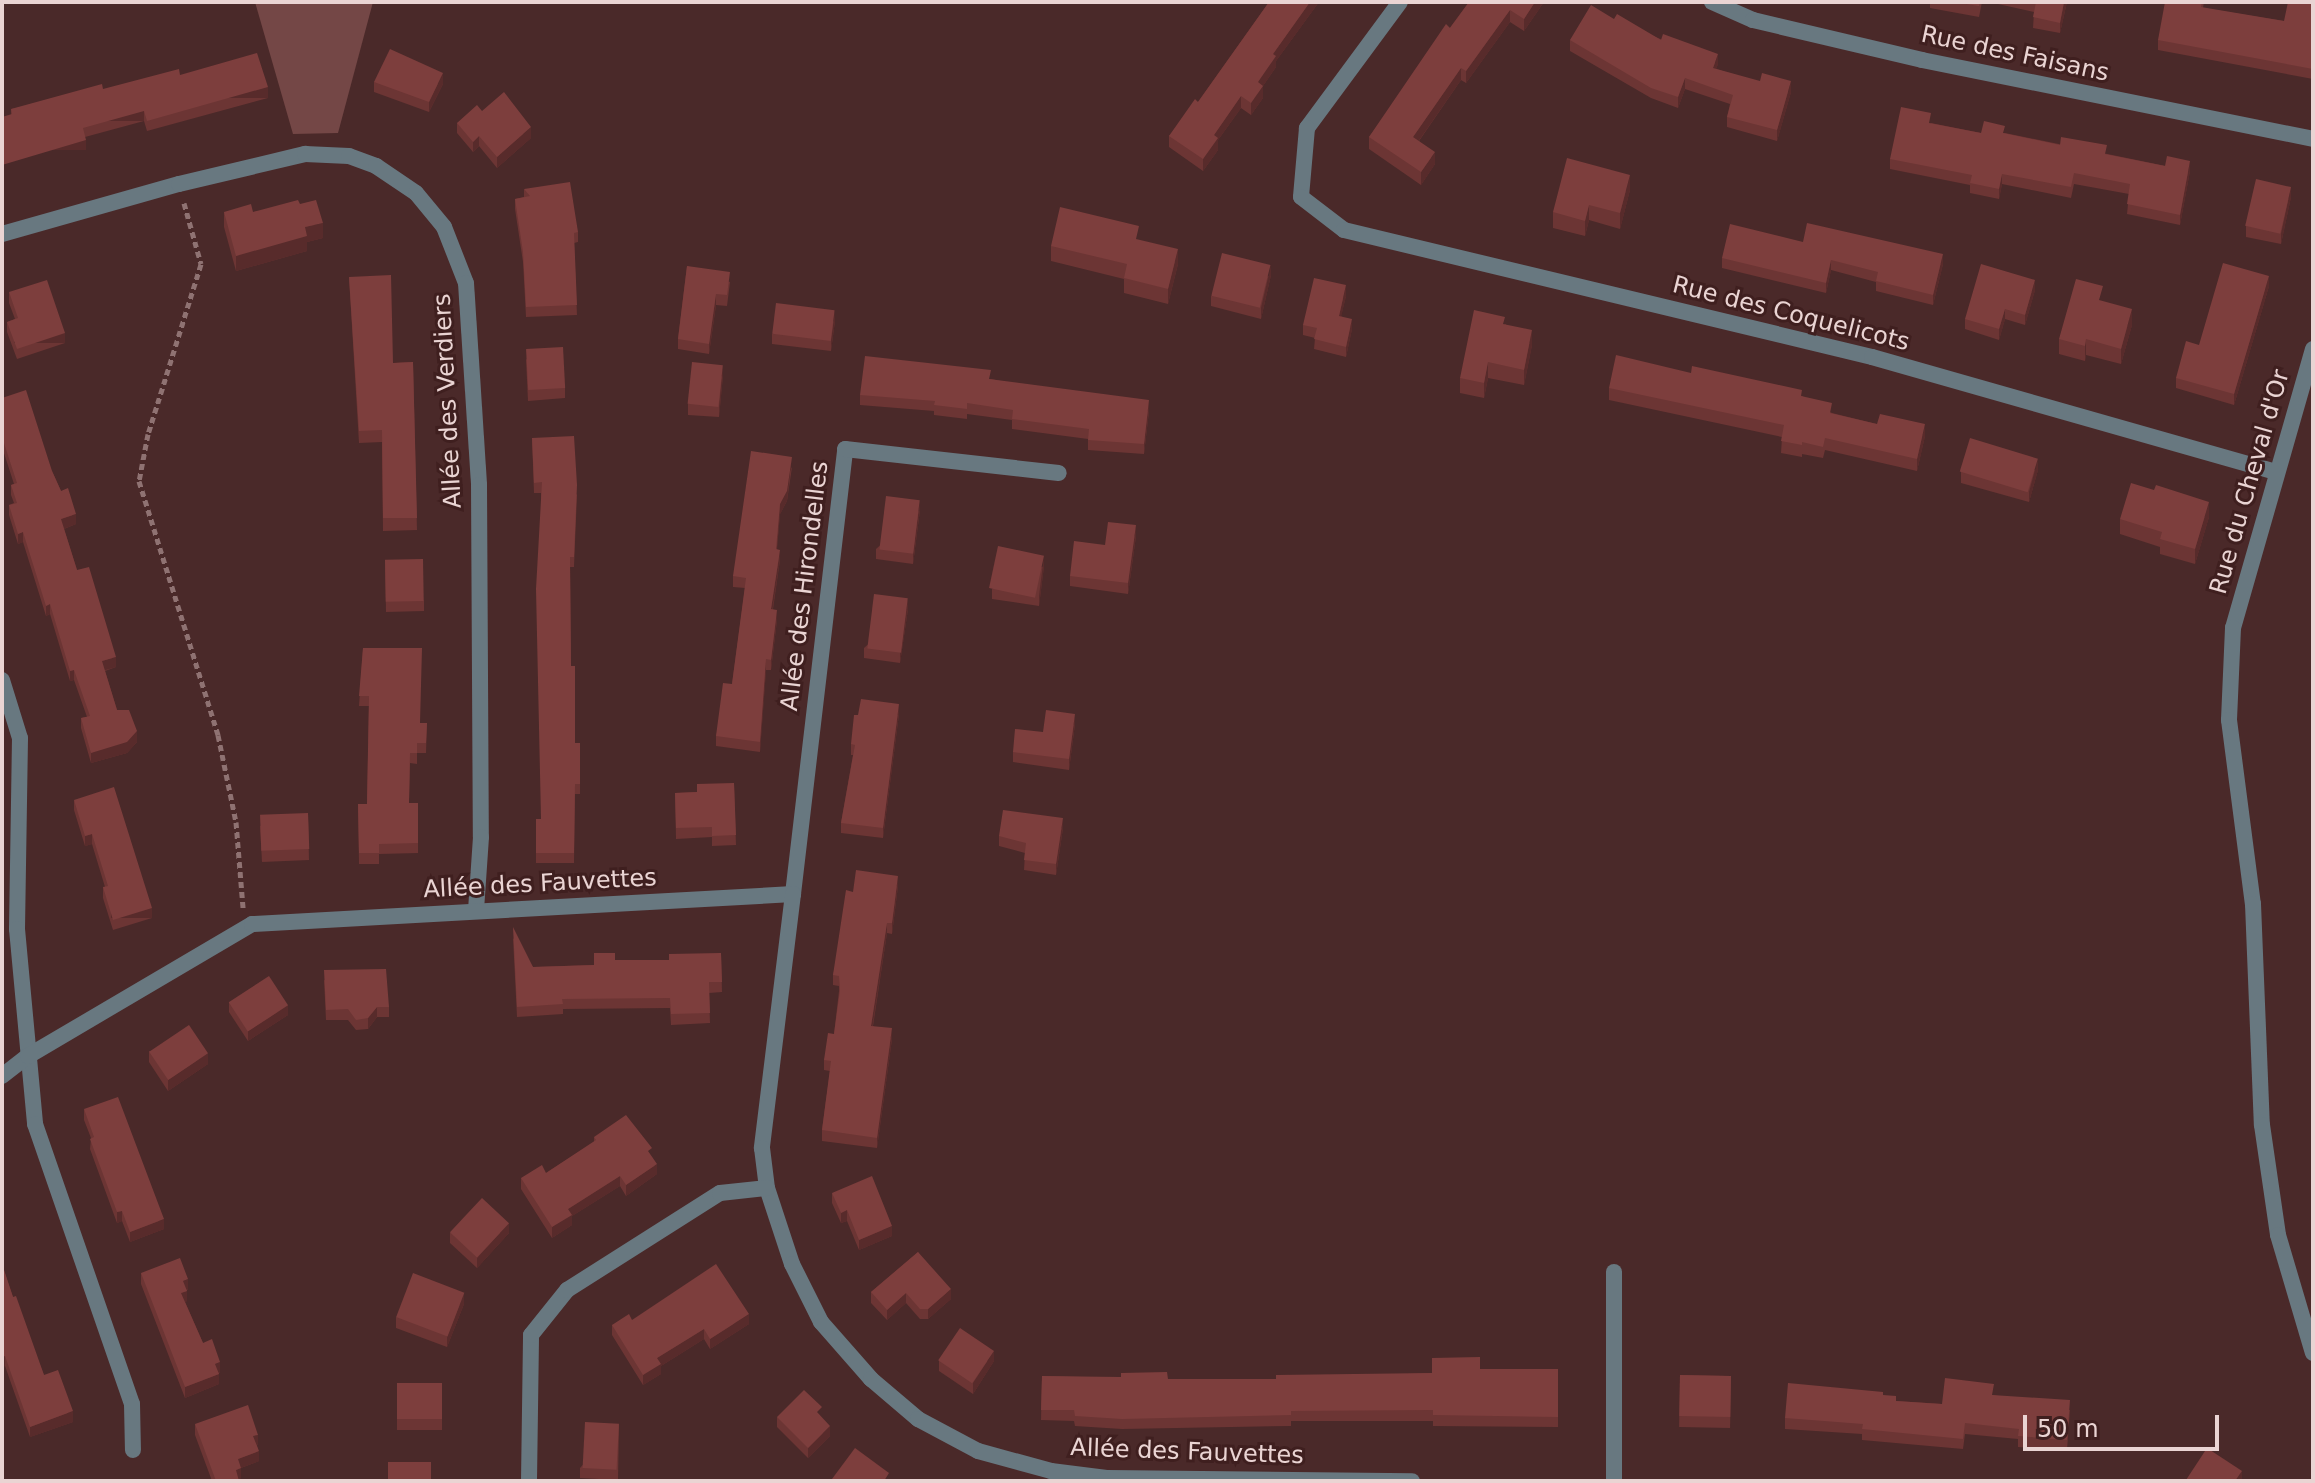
<!DOCTYPE html>
<html>
<head>
<meta charset="utf-8">
<style>
  body { margin:0 }
  #map { position:relative; width:2315px; height:1483px; overflow:hidden; background:#4a2929; font-family:"DejaVu Sans",sans-serif }
  div>[style] { position:absolute }
  [style*='--x'] { left:calc(var(--x)*1px); top:calc(var(--y)*1px); width:calc(var(--w)*1px); rotate:calc(var(--a)*1deg) }
  .green>* { inset:0; background:#744746 }
  .path>* { height:5px; margin-top:-2.5px; transform-origin:0; background:repeating-linear-gradient(90deg,#8f7272 0 6px,transparent 0 10px) }
  .street>* { height:16px; margin:-8px; padding:0 8px; transform-origin:8px; border-radius:8px; background:#687880 }
  .wall>* { inset:0; background:#6c3534; transform-origin:0 0 }
  .shaded-wall>* { inset:0; background:#582b2b; transform-origin:0 0 }
  .building>* { inset:0; background:#7d3e3d; transform-origin:0 0 }
  span { translate:-50% -50%; white-space:nowrap; text-align:center; line-height:1.15; -webkit-text-stroke:6px #3f1f1f; paint-order:stroke }
  .street-label { font-size:24px; color:#ead4d3 }
  .frame { position:absolute; inset:0; border:4px solid #ead4d3; pointer-events:none }
  .scale { position:absolute; left:2023px; top:1415px; width:196px; height:36px; box-sizing:border-box; border:4px solid #ead4d3; border-top:0; padding-left:10px; font-size:24px; line-height:28px; white-space:nowrap; color:#ead4d3; -webkit-text-stroke:6px #3f1f1f; paint-order:stroke }
</style>
</head>
<body>
<div id="map">
  <div class="green">
    <div style="clip-path:polygon(255px 2px,373px 2px,338px 133px,293px 134px)"></div>
  </div>
  <div class="path">
    <div style="--x:184;--y:203;--w:63;--a:74.4"></div>
    <div style="--x:201;--y:264;--w:178;--a:107.3"></div>
    <div style="--x:148;--y:434;--w:48;--a:100.8"></div>
    <div style="--x:139;--y:481;--w:266;--a:72.7"></div>
    <div style="--x:218;--y:735;--w:89;--a:78.3"></div>
    <div style="--x:236;--y:822;--w:86;--a:85.3"></div>
  </div>
  <div class="street">
    <div style="--x:1400;--y:2;--w:157;--a:126.4"></div>
    <div style="--x:1307;--y:128;--w:69;--a:95"></div>
    <div style="--x:1301;--y:197;--w:54;--a:37.5"></div>
    <div style="--x:1344;--y:230;--w:543;--a:13.52"></div>
    <div style="--x:1872;--y:357;--w:420;--a:15.9"></div>
    <div style="--x:1712;--y:2;--w:45;--a:23.7"></div>
    <div style="--x:1753;--y:20;--w:174;--a:13.3"></div>
    <div style="--x:1922;--y:60;--w:399;--a:11.4"></div>
    <div style="--x:2;--y:234;--w:184;--a:-15.8"></div>
    <div style="--x:179;--y:184;--w:130;--a:-13.4"></div>
    <div style="--x:305;--y:154;--w:44;--a:2.6"></div>
    <div style="--x:349;--y:156;--w:29;--a:20"></div>
    <div style="--x:376;--y:166;--w:48;--a:34"></div>
    <div style="--x:416;--y:193;--w:44;--a:50.5"></div>
    <div style="--x:444;--y:227;--w:60;--a:68.6"></div>
    <div style="--x:466;--y:283;--w:202;--a:86.3"></div>
    <div style="--x:479;--y:485;--w:352;--a:89.7"></div>
    <div style="--x:481;--y:837;--w:74;--a:93.9"></div>
    <div style="--x:2313;--y:349;--w:290;--a:106"></div>
    <div style="--x:2233;--y:628;--w:92;--a:92.5"></div>
    <div style="--x:2229;--y:720;--w:186;--a:82.6"></div>
    <div style="--x:2253;--y:904;--w:221;--a:87.7"></div>
    <div style="--x:2262;--y:1125;--w:111;--a:81.7"></div>
    <div style="--x:2278;--y:1235;--w:123;--a:73.5"></div>
    <div style="--x:2;--y:680;--w:61;--a:72.8"></div>
    <div style="--x:20;--y:738;--w:191;--a:90.9"></div>
    <div style="--x:17;--y:929;--w:196;--a:84.7"></div>
    <div style="--x:35;--y:1124;--w:296;--a:70.9"></div>
    <div style="--x:132;--y:1404;--w:46;--a:88.8"></div>
    <div style="--x:793;--y:894;--w:448;--a:-83.3"></div>
    <div style="--x:845;--y:449;--w:215;--a:6.4"></div>
    <div style="--x:2;--y:1076;--w:33;--a:-38"></div>
    <div style="--x:28;--y:1056;--w:260;--a:-30.5"></div>
    <div style="--x:252;--y:924;--w:542;--a:-3.17"></div>
    <div style="--x:793;--y:894;--w:256;--a:97"></div>
    <div style="--x:762;--y:1148;--w:40;--a:82.9"></div>
    <div style="--x:767;--y:1188;--w:80;--a:71.8"></div>
    <div style="--x:792;--y:1264;--w:65;--a:63.4"></div>
    <div style="--x:821;--y:1322;--w:76;--a:48.7"></div>
    <div style="--x:871;--y:1379;--w:62;--a:40.4"></div>
    <div style="--x:918;--y:1419;--w:68;--a:28.1"></div>
    <div style="--x:978;--y:1451;--w:76;--a:15.3"></div>
    <div style="--x:1051;--y:1471;--w:56;--a:7.1"></div>
    <div style="--x:1107;--y:1478;--w:305;--a:0.6"></div>
    <div style="--x:1614;--y:1272;--w:209;--a:90"></div>
    <div style="--x:529;--y:1481;--w:146;--a:-89.2"></div>
    <div style="--x:531;--y:1335;--w:58;--a:-51.3"></div>
    <div style="--x:567;--y:1290;--w:181;--a:-32.4"></div>
    <div style="--x:720;--y:1193;--w:47;--a:-6.1"></div>
  </div>
  <div class="wall">
    <div style="clip-path:polygon(1269px 2px,1319px 2px,1276px 61px,1276px 67px,1263px 86px,1263px 98px,1251px 115px,1241px 108px,1218px 140px,1218px 150px,1203px 171px,1169px 147px,1169px 136px,1198px 102px)"></div>
    <div style="clip-path:polygon(1469px 2px,1544px 2px,1524px 31px,1510px 22px,1466px 83px,1461px 80px,1419px 141px,1435px 164px,1421px 185px,1369px 149px,1369px 137px)"></div>
    <div style="clip-path:polygon(1930px 2px,1982px 2px,1979px 17px,1930px 8px)"></div>
    <div style="clip-path:polygon(1989px 2px,2067px 2px,2060px 33px,2033px 28px,2034px 12px)"></div>
    <div style="clip-path:polygon(2204px 2px,2203px 8px,2284px 21px,2313px 2px,2313px 79px,2158px 50px,2158px 40px)"></div>
    <div style="clip-path:polygon(1614px 19px,1718px 64px,1716px 69px,1791px 92px,1777px 141px,1727px 127px,1727px 117px,1730px 104px,1685px 89px,1678px 108px,1651px 98px,1570px 51px,1570px 40px)"></div>
    <div style="clip-path:polygon(180px 75px,268px 98px,147px 131px,144px 121px,85px 137px,86px 150px,11px 115px,11px 109px)"></div>
    <div style="clip-path:polygon(374px 82px,443px 84px,429px 112px,374px 92px)"></div>
    <div style="clip-path:polygon(482px 111px,531px 138px,497px 168px,479px 146px,473px 152px,457px 133px,457px 123px)"></div>
    <div style="clip-path:polygon(1931px 123px,1981px 133px,2005px 133px,2190px 171px,2180px 225px,2127px 214px,2129px 194px,2074px 184px,2071px 198px,2002px 184px,1999px 199px,1970px 193px,1970px 185px,1890px 169px,1890px 159px)"></div>
    <div style="clip-path:polygon(524px 189px,578px 232px,578px 242px,574px 243px,577px 315px,526px 317px,523px 262px,515px 209px,515px 199px,524px 197px)"></div>
    <div style="clip-path:polygon(1630px 190px,1620px 229px,1589px 220px,1585px 236px,1553px 228px,1553px 212px)"></div>
    <div style="clip-path:polygon(2291px 197px,2281px 244px,2246px 237px,2246px 226px)"></div>
    <div style="clip-path:polygon(300px 204px,323px 238px,307px 242px,307px 251px,236px 271px,224px 227px,224px 212px,253px 212px)"></div>
    <div style="clip-path:polygon(1139px 240px,1178px 264px,1168px 304px,1124px 293px,1124px 279px,1051px 261px,1051px 246px)"></div>
    <div style="clip-path:polygon(1803px 242px,1943px 264px,1933px 305px,1876px 291px,1876px 282px,1831px 270px,1826px 293px,1722px 268px,1722px 258px)"></div>
    <div style="clip-path:polygon(687px 266px,730px 282px,727px 306px,716px 305px,709px 354px,678px 349px,678px 339px)"></div>
    <div style="clip-path:polygon(1271px 275px,1261px 319px,1211px 306px,1211px 296px)"></div>
    <div style="clip-path:polygon(349px 277px,393px 363px,413px 362px,417px 530px,383px 531px,382px 442px,359px 443px)"></div>
    <div style="clip-path:polygon(2269px 286px,2234px 405px,2176px 388px,2176px 378px,2199px 345px)"></div>
    <div style="clip-path:polygon(2035px 290px,2025px 325px,2005px 319px,1999px 340px,1965px 329px,1965px 319px)"></div>
    <div style="clip-path:polygon(9px 292px,65px 343px,17px 359px,7px 332px,7px 322px,15px 319px,9px 303px)"></div>
    <div style="clip-path:polygon(1346px 296px,1341px 316px,1352px 329px,1346px 357px,1314px 349px,1315px 338px,1303px 335px,1303px 325px)"></div>
    <div style="clip-path:polygon(835px 321px,831px 351px,772px 344px,772px 334px)"></div>
    <div style="clip-path:polygon(1505px 324px,1532px 345px,1524px 385px,1488px 378px,1484px 398px,1460px 393px,1460px 378px)"></div>
    <div style="clip-path:polygon(2132px 325px,2121px 364px,2086px 355px,2085px 361px,2059px 354px,2059px 339px)"></div>
    <div style="clip-path:polygon(526px 359px,565px 388px,565px 398px,528px 401px)"></div>
    <div style="clip-path:polygon(1691px 373px,1802px 396px,1832px 413px,1925px 436px,1917px 471px,1825px 450px,1823px 458px,1802px 454px,1802px 457px,1781px 453px,1782px 437px,1609px 400px,1609px 388px)"></div>
    <div style="clip-path:polygon(723px 375px,719px 417px,688px 415px,688px 404px)"></div>
    <div style="clip-path:polygon(991px 379px,1149px 411px,1144px 454px,1088px 450px,1088px 439px,1012px 429px,1012px 420px,967px 414px,967px 419px,934px 415px,934px 411px,860px 405px,860px 395px)"></div>
    <div style="clip-path:polygon(2px 398px,52px 471px,76px 524px,64px 529px,77px 570px,116px 667px,105px 671px,117px 710px,137px 742px,127px 753px,91px 763px,81px 728px,81px 718px,87px 717px,74px 680px,70px 681px,50px 614px,46px 616px,23px 542px,18px 544px,9px 515px,9px 505px,14px 503px,11px 495px,11px 485px,14px 484px,2px 447px)"></div>
    <div style="clip-path:polygon(532px 438px,577px 495px,574px 567px,570px 567px,571px 666px,575px 743px,580px 784px,580px 794px,575px 794px,574px 863px,536px 863px,536px 819px,541px 819px,541px 493px,534px 493px)"></div>
    <div style="clip-path:polygon(792px 467px,787px 501px,780px 514px,777px 549px,780px 560px,773px 609px,777px 620px,771px 670px,766px 670px,760px 752px,716px 746px,716px 736px,732px 684px,745px 588px,733px 587px,733px 576px)"></div>
    <div style="clip-path:polygon(2038px 470px,2029px 502px,1961px 483px,1961px 472px)"></div>
    <div style="clip-path:polygon(920px 510px,913px 564px,876px 559px,876px 549px)"></div>
    <div style="clip-path:polygon(2209px 517px,2195px 564px,2160px 554px,2160px 547px,2120px 534px,2120px 519px)"></div>
    <div style="clip-path:polygon(1136px 536px,1128px 594px,1070px 586px,1070px 576px,1105px 545px)"></div>
    <div style="clip-path:polygon(385px 560px,424px 601px,424px 611px,386px 612px)"></div>
    <div style="clip-path:polygon(1044px 566px,1039px 606px,992px 599px,992px 589px)"></div>
    <div style="clip-path:polygon(908px 609px,900px 663px,864px 658px,864px 648px)"></div>
    <div style="clip-path:polygon(363px 648px,420px 723px,427px 723px,426px 753px,417px 753px,417px 764px,410px 763px,409px 803px,418px 803px,418px 853px,379px 854px,379px 864px,359px 864px,358px 804px,367px 804px,369px 706px,359px 706px)"></div>
    <div style="clip-path:polygon(899px 714px,883px 838px,841px 833px,841px 823px,853px 755px,851px 755px,851px 744px)"></div>
    <div style="clip-path:polygon(1075px 724px,1069px 770px,1013px 762px,1013px 752px)"></div>
    <div style="clip-path:polygon(734px 783px,736px 845px,712px 846px,712px 837px,676px 839px,675px 793px,697px 792px)"></div>
    <div style="clip-path:polygon(74px 800px,152px 918px,113px 930px,103px 898px,103px 887px,105px 887px,92px 844px,85px 846px,74px 810px)"></div>
    <div style="clip-path:polygon(308px 813px,309px 860px,262px 862px,260px 826px)"></div>
    <div style="clip-path:polygon(1063px 828px,1056px 875px,1024px 870px,1025px 853px,999px 846px,999px 836px)"></div>
    <div style="clip-path:polygon(898px 886px,892px 934px,887px 933px,873px 1026px,892px 1039px,877px 1148px,822px 1141px,822px 1130px,830px 1071px,824px 1070px,824px 1060px,834px 1034px,839px 991px,839px 986px,833px 985px,833px 975px,853px 892px)"></div>
    <div style="clip-path:polygon(513px 938px,533px 967px,594px 965px,615px 960px,669px 960px,721px 953px,722px 992px,709px 993px,710px 1023px,671px 1025px,670px 1008px,563px 1009px,563px 1014px,517px 1017px)"></div>
    <div style="clip-path:polygon(324px 980px,389px 1007px,389px 1017px,377px 1017px,368px 1029px,356px 1030px,348px 1020px,326px 1020px)"></div>
    <div style="clip-path:polygon(229px 1002px,288px 1015px,248px 1041px,229px 1012px)"></div>
    <div style="clip-path:polygon(149px 1051px,208px 1064px,168px 1091px,149px 1062px)"></div>
    <div style="clip-path:polygon(84px 1109px,164px 1229px,130px 1242px,122px 1221px,117px 1223px,90px 1149px,91px 1138px,84px 1120px)"></div>
    <div style="clip-path:polygon(594px 1137px,652px 1157px,657px 1174px,626px 1196px,620px 1186px,572px 1216px,572px 1225px,552px 1238px,521px 1189px,521px 1178px,546px 1173px,594px 1142px)"></div>
    <div style="clip-path:polygon(832px 1193px,892px 1236px,859px 1250px,847px 1221px,841px 1223px,832px 1203px)"></div>
    <div style="clip-path:polygon(450px 1233px,509px 1233px,477px 1268px,450px 1243px)"></div>
    <div style="clip-path:polygon(918px 1252px,951px 1299px,928px 1319px,920px 1319px,906px 1303px,887px 1320px,871px 1303px,871px 1292px)"></div>
    <div style="clip-path:polygon(2px 1264px,13px 1297px,44px 1375px,73px 1422px,30px 1437px,5px 1366px,2px 1367px)"></div>
    <div style="clip-path:polygon(141px 1273px,188px 1289px,187px 1290px,187px 1301px,185px 1302px,203px 1343px,220px 1372px,219px 1373px,219px 1384px,185px 1398px,141px 1284px)"></div>
    <div style="clip-path:polygon(464px 1304px,447px 1347px,396px 1328px,396px 1317px)"></div>
    <div style="clip-path:polygon(632px 1320px,749px 1324px,710px 1349px,704px 1339px,661px 1366px,661px 1374px,643px 1385px,612px 1335px,612px 1325px)"></div>
    <div style="clip-path:polygon(939px 1361px,994px 1361px,973px 1394px,939px 1371px)"></div>
    <div style="clip-path:polygon(1480px 1369px,1558px 1369px,1558px 1427px,1433px 1426px,1433px 1421px,1291px 1421px,1291px 1426px,1122px 1429px,1075px 1426px,1074px 1421px,1041px 1420px,1042px 1376px,1168px 1379px,1276px 1379px,1432px 1373px)"></div>
    <div style="left:1680px;top:1375px;width:51px;height:52px;rotate:1deg"></div>
    <div style="left:397px;top:1383px;width:45px;height:47px"></div>
    <div style="clip-path:polygon(1993px 1395px,2070px 1410px,2067px 1450px,2018px 1447px,2018px 1439px,1965px 1434px,1963px 1449px,1862px 1440px,1862px 1434px,1785px 1429px,1785px 1418px,1896px 1401px,1942px 1404px)"></div>
    <div style="clip-path:polygon(777px 1417px,830px 1436px,808px 1458px,777px 1427px)"></div>
    <div style="clip-path:polygon(195px 1424px,258px 1445px,257px 1445px,259px 1461px,241px 1468px,241px 1478px,239px 1479px,239px 1481px,212px 1481px,195px 1435px)"></div>
    <div style="clip-path:polygon(619px 1424px,618px 1480px,580px 1478px,580px 1468px)"></div>
  </div>
  <div class="shaded-wall">
    <div style="clip-path:polygon(1310px 2px,1319px 2px,1276px 61px,1276px 67px,1263px 86px,1263px 98px,1251px 115px,1251px 103px,1258px 82px,1273px 54px)"></div>
    <div style="clip-path:polygon(1535px 2px,1544px 2px,1524px 31px,1524px 19px)"></div>
    <div style="clip-path:polygon(2064px 2px,2067px 2px,2060px 33px,2060px 23px)"></div>
    <div style="clip-path:polygon(1510px 10px,1510px 22px,1466px 83px,1466px 71px)"></div>
    <div style="clip-path:polygon(1718px 54px,1718px 64px,1713px 79px,1713px 68px)"></div>
    <div style="clip-path:polygon(1461px 68px,1461px 80px,1413px 149px,1413px 137px)"></div>
    <div style="clip-path:polygon(443px 73px,443px 84px,429px 112px,429px 102px)"></div>
    <div style="clip-path:polygon(1685px 78px,1685px 89px,1678px 108px,1678px 97px)"></div>
    <div style="clip-path:polygon(1791px 81px,1791px 92px,1777px 141px,1777px 130px)"></div>
    <div style="left:268px;top:87px;width:11px;height:126px;rotate:90deg"></div>
    <div style="clip-path:polygon(1241px 96px,1241px 108px,1218px 140px,1218px 150px,1203px 171px,1203px 159px,1214px 135px)"></div>
    <div style="left:144px;top:111px;width:10px;height:63px;rotate:90deg"></div>
    <div style="clip-path:polygon(531px 127px,531px 138px,497px 168px,497px 157px)"></div>
    <div style="clip-path:polygon(479px 136px,479px 146px,473px 152px,473px 142px)"></div>
    <div style="left:86px;top:140px;width:10px;height:88px;rotate:90deg"></div>
    <div style="clip-path:polygon(1435px 152px,1435px 164px,1421px 185px,1421px 172px)"></div>
    <div style="clip-path:polygon(2190px 161px,2190px 171px,2180px 225px,2180px 215px)"></div>
    <div style="clip-path:polygon(2002px 174px,2002px 184px,1999px 199px,1999px 189px)"></div>
    <div style="clip-path:polygon(1630px 175px,1630px 190px,1620px 229px,1620px 213px)"></div>
    <div style="clip-path:polygon(2291px 187px,2291px 197px,2281px 244px,2281px 234px)"></div>
    <div style="clip-path:polygon(1589px 205px,1589px 220px,1585px 236px,1585px 221px)"></div>
    <div style="clip-path:polygon(323px 223px,323px 238px,307px 242px,307px 251px,236px 271px,236px 256px,305px 227px)"></div>
    <div style="clip-path:polygon(1178px 249px,1178px 264px,1168px 304px,1168px 289px)"></div>
    <div style="clip-path:polygon(1943px 254px,1943px 264px,1933px 305px,1933px 295px)"></div>
    <div style="clip-path:polygon(1831px 260px,1831px 270px,1826px 293px,1826px 283px)"></div>
    <div style="clip-path:polygon(1271px 265px,1271px 275px,1261px 319px,1261px 308px)"></div>
    <div style="clip-path:polygon(2269px 276px,2269px 286px,2234px 405px,2234px 394px)"></div>
    <div style="clip-path:polygon(2035px 280px,2035px 290px,2025px 325px,2025px 315px)"></div>
    <div style="clip-path:polygon(1346px 285px,1346px 296px,1339px 326px,1339px 316px)"></div>
    <div style="clip-path:polygon(716px 294px,716px 305px,709px 354px,709px 344px)"></div>
    <div style="clip-path:polygon(2005px 309px,2005px 319px,1999px 340px,1999px 329px)"></div>
    <div style="clip-path:polygon(2132px 309px,2132px 325px,2121px 364px,2121px 349px)"></div>
    <div style="clip-path:polygon(835px 310px,835px 321px,831px 351px,831px 341px)"></div>
    <div style="clip-path:polygon(1352px 319px,1352px 329px,1346px 357px,1346px 347px)"></div>
    <div style="clip-path:polygon(1532px 330px,1532px 345px,1524px 385px,1524px 370px)"></div>
    <div style="left:65px;top:333px;width:10px;height:51px;rotate:90deg"></div>
    <div style="clip-path:polygon(2086px 339px,2086px 355px,2085px 361px,2085px 346px)"></div>
    <div style="clip-path:polygon(1488px 362px,1488px 378px,1484px 398px,1484px 383px)"></div>
    <div style="clip-path:polygon(723px 365px,723px 375px,719px 417px,719px 407px)"></div>
    <div style="clip-path:polygon(1149px 400px,1149px 411px,1144px 454px,1144px 444px)"></div>
    <div style="clip-path:polygon(1925px 424px,1925px 436px,1917px 471px,1917px 459px)"></div>
    <div style="clip-path:polygon(792px 457px,787px 501px,780px 514px,776px 559px,780px 504px)"></div>
    <div style="clip-path:polygon(2038px 459px,2038px 470px,2029px 502px,2029px 492px)"></div>
    <div style="clip-path:polygon(920px 500px,920px 510px,913px 564px,913px 554px)"></div>
    <div style="clip-path:polygon(2209px 502px,2209px 517px,2195px 564px,2195px 549px)"></div>
    <div style="clip-path:polygon(76px 514px,76px 524px,61px 530px,61px 519px)"></div>
    <div style="clip-path:polygon(1136px 525px,1136px 536px,1128px 594px,1128px 583px)"></div>
    <div style="clip-path:polygon(23px 532px,23px 542px,18px 544px,18px 534px)"></div>
    <div style="clip-path:polygon(780px 550px,780px 560px,771px 619px,771px 609px)"></div>
    <div style="clip-path:polygon(1044px 556px,1044px 566px,1039px 606px,1039px 596px)"></div>
    <div style="clip-path:polygon(908px 598px,908px 609px,900px 663px,900px 653px)"></div>
    <div style="clip-path:polygon(50px 604px,50px 614px,46px 616px,46px 606px)"></div>
    <div style="clip-path:polygon(777px 610px,777px 620px,771px 670px,771px 660px)"></div>
    <div style="clip-path:polygon(116px 657px,116px 667px,102px 671px,102px 661px)"></div>
    <div style="clip-path:polygon(766px 659px,766px 670px,760px 752px,760px 742px)"></div>
    <div style="clip-path:polygon(74px 670px,74px 680px,70px 681px,70px 671px)"></div>
    <div style="clip-path:polygon(899px 704px,899px 714px,883px 838px,883px 828px)"></div>
    <div style="clip-path:polygon(1075px 714px,1075px 724px,1069px 770px,1069px 759px)"></div>
    <div style="clip-path:polygon(137px 731px,137px 742px,127px 753px,91px 763px,91px 753px)"></div>
    <div style="clip-path:polygon(1063px 818px,1063px 828px,1056px 875px,1056px 864px)"></div>
    <div style="clip-path:polygon(92px 834px,92px 844px,85px 846px,85px 836px)"></div>
    <div style="clip-path:polygon(898px 876px,898px 886px,892px 934px,892px 923px)"></div>
    <div style="left:152px;top:908px;width:10px;height:41px;rotate:90deg"></div>
    <div style="clip-path:polygon(887px 923px,887px 933px,871px 1036px,871px 1026px)"></div>
    <div style="clip-path:polygon(288px 1005px,288px 1015px,248px 1041px,248px 1031px)"></div>
    <div style="clip-path:polygon(377px 1007px,377px 1017px,368px 1029px,368px 1018px)"></div>
    <div style="clip-path:polygon(892px 1028px,892px 1039px,877px 1148px,877px 1138px)"></div>
    <div style="clip-path:polygon(208px 1053px,208px 1064px,168px 1091px,168px 1080px)"></div>
    <div style="clip-path:polygon(657px 1164px,657px 1174px,626px 1196px,626px 1185px)"></div>
    <div style="clip-path:polygon(620px 1176px,620px 1186px,572px 1216px,572px 1225px,552px 1238px,552px 1227px,568px 1209px)"></div>
    <div style="clip-path:polygon(847px 1210px,847px 1221px,841px 1223px,841px 1213px)"></div>
    <div style="clip-path:polygon(122px 1211px,122px 1221px,117px 1223px,117px 1212px)"></div>
    <div style="clip-path:polygon(164px 1219px,164px 1229px,130px 1242px,130px 1232px)"></div>
    <div style="clip-path:polygon(509px 1223px,509px 1233px,477px 1268px,477px 1258px)"></div>
    <div style="clip-path:polygon(892px 1226px,892px 1236px,859px 1250px,859px 1240px)"></div>
    <div style="clip-path:polygon(188px 1279px,188px 1289px,183px 1291px,183px 1281px)"></div>
    <div style="clip-path:polygon(951px 1289px,951px 1299px,928px 1319px,928px 1309px)"></div>
    <div style="clip-path:polygon(187px 1291px,187px 1301px,181px 1304px,181px 1293px)"></div>
    <div style="clip-path:polygon(464px 1293px,464px 1304px,447px 1347px,447px 1337px)"></div>
    <div style="clip-path:polygon(906px 1293px,906px 1303px,887px 1320px,887px 1310px)"></div>
    <div style="clip-path:polygon(749px 1314px,749px 1324px,710px 1349px,710px 1339px)"></div>
    <div style="clip-path:polygon(704px 1329px,704px 1339px,661px 1366px,661px 1374px,643px 1385px,643px 1375px,657px 1358px)"></div>
    <div style="clip-path:polygon(994px 1351px,994px 1361px,973px 1394px,973px 1383px)"></div>
    <div style="clip-path:polygon(5px 1356px,5px 1366px,2px 1367px,2px 1357px)"></div>
    <div style="clip-path:polygon(220px 1362px,220px 1372px,215px 1374px,215px 1364px)"></div>
    <div style="clip-path:polygon(219px 1374px,219px 1384px,185px 1398px,185px 1387px)"></div>
    <div style="clip-path:polygon(73px 1411px,73px 1422px,30px 1437px,30px 1427px)"></div>
    <div style="clip-path:polygon(830px 1426px,830px 1436px,808px 1458px,808px 1448px)"></div>
    <div style="clip-path:polygon(258px 1435px,258px 1445px,253px 1446px,253px 1436px)"></div>
    <div style="clip-path:polygon(259px 1451px,259px 1461px,238px 1469px,238px 1459px)"></div>
    <div style="clip-path:polygon(241px 1468px,241px 1478px,236px 1481px,236px 1470px)"></div>
    <div style="clip-path:polygon(2242px 1471px,2242px 1481px,2235px 1481px)"></div>
  </div>
  <div class="building">
    <div style="clip-path:polygon(1269px 2px,1310px 2px,1273px 54px,1276px 56px,1258px 82px,1263px 86px,1251px 103px,1241px 96px,1214px 135px,1218px 138px,1203px 159px,1169px 136px,1195px 99px,1198px 102px)"></div>
    <div style="clip-path:polygon(1469px 2px,1535px 2px,1524px 19px,1510px 10px,1466px 71px,1461px 68px,1413px 137px,1435px 152px,1421px 172px,1369px 137px,1446px 24px,1450px 28px)"></div>
    <div style="clip-path:polygon(1954px 2px,1980px 2px,1979px 6px)"></div>
    <div style="clip-path:polygon(2036px 2px,2064px 2px,2060px 23px,2033px 17px)"></div>
    <div style="clip-path:polygon(2165px 2px,2202px 2px,2201px 7px,2284px 21px,2288px 2px,2313px 2px,2313px 69px,2158px 40px)"></div>
    <div style="clip-path:polygon(1591px 5px,1614px 19px,1617px 14px,1661px 40px,1663px 34px,1718px 54px,1713px 68px,1760px 81px,1762px 73px,1791px 81px,1777px 130px,1727px 117px,1733px 95px,1685px 78px,1678px 97px,1651px 88px,1570px 40px)"></div>
    <div style="clip-path:polygon(390px 49px,443px 73px,429px 102px,374px 82px)"></div>
    <div style="clip-path:polygon(257px 53px,268px 87px,147px 121px,144px 111px,83px 128px,86px 140px,2px 165px,2px 117px,12px 114px,11px 109px,102px 84px,103px 89px,179px 69px,180px 75px)"></div>
    <div style="clip-path:polygon(504px 92px,531px 127px,497px 157px,479px 136px,473px 142px,457px 123px,477px 105px,482px 111px)"></div>
    <div style="clip-path:polygon(1901px 107px,1931px 113px,1929px 123px,1981px 133px,1984px 121px,2005px 126px,2003px 133px,2060px 145px,2061px 137px,2107px 145px,2105px 154px,2165px 166px,2167px 156px,2190px 161px,2180px 215px,2127px 204px,2130px 184px,2074px 173px,2071px 187px,2002px 174px,1999px 189px,1970px 183px,1972px 175px,1890px 159px)"></div>
    <div style="clip-path:polygon(1567px 158px,1630px 175px,1620px 213px,1589px 205px,1585px 221px,1553px 212px)"></div>
    <div style="left:2256px;top:179px;width:36px;height:48px;rotate:13deg"></div>
    <div style="clip-path:polygon(570px 182px,578px 232px,574px 233px,577px 305px,526px 307px,523px 252px,515px 199px,530px 196px,524px 189px)"></div>
    <div style="clip-path:polygon(298px 200px,300px 204px,316px 200px,323px 223px,305px 227px,307px 236px,236px 256px,224px 212px,251px 204px,253px 212px)"></div>
    <div style="clip-path:polygon(1060px 207px,1139px 226px,1136px 239px,1178px 249px,1168px 289px,1124px 278px,1127px 264px,1051px 246px)"></div>
    <div style="clip-path:polygon(1807px 223px,1943px 254px,1933px 295px,1876px 281px,1878px 272px,1831px 260px,1826px 283px,1722px 258px,1730px 224px,1803px 242px)"></div>
    <div style="left:1222px;top:253px;width:50px;height:44px;rotate:14deg"></div>
    <div style="clip-path:polygon(2223px 263px,2269px 276px,2234px 394px,2176px 378px,2186px 341px,2199px 345px)"></div>
    <div style="clip-path:polygon(1981px 264px,2035px 280px,2025px 315px,2005px 309px,1999px 329px,1965px 319px)"></div>
    <div style="clip-path:polygon(687px 266px,730px 272px,727px 295px,716px 294px,709px 344px,678px 339px)"></div>
    <div style="clip-path:polygon(391px 275px,393px 363px,413px 362px,417px 518px,383px 518px,382px 430px,359px 431px,349px 277px)"></div>
    <div style="clip-path:polygon(1314px 278px,1346px 285px,1339px 316px,1352px 319px,1346px 347px,1314px 339px,1317px 328px,1303px 325px)"></div>
    <div style="clip-path:polygon(2076px 279px,2103px 286px,2099px 300px,2132px 309px,2121px 349px,2086px 339px,2085px 346px,2059px 339px)"></div>
    <div style="clip-path:polygon(47px 280px,65px 333px,17px 349px,7px 322px,18px 318px,9px 292px)"></div>
    <div style="left:776px;top:303px;width:59px;height:31px;rotate:7deg"></div>
    <div style="clip-path:polygon(1474px 310px,1505px 317px,1503px 324px,1532px 330px,1524px 370px,1488px 362px,1484px 383px,1460px 378px)"></div>
    <div style="left:563px;top:347px;width:41px;height:37px;rotate:87deg"></div>
    <div style="clip-path:polygon(1616px 355px,1691px 373px,1692px 366px,1802px 390px,1801px 396px,1832px 403px,1830px 413px,1877px 424px,1880px 414px,1925px 424px,1917px 459px,1825px 438px,1823px 447px,1802px 442px,1802px 445px,1781px 441px,1784px 425px,1609px 388px)"></div>
    <div style="clip-path:polygon(865px 356px,991px 370px,989px 379px,1149px 400px,1144px 444px,1088px 440px,1089px 429px,1012px 419px,1013px 410px,967px 403px,967px 409px,934px 405px,935px 401px,860px 395px)"></div>
    <div style="left:692px;top:362px;width:31px;height:42px;rotate:6deg"></div>
    <div style="clip-path:polygon(26px 390px,52px 471px,61px 491px,68px 488px,76px 514px,61px 519px,77px 570px,89px 567px,116px 657px,102px 661px,117px 710px,129px 710px,137px 731px,127px 742px,91px 753px,81px 718px,90px 716px,74px 670px,70px 671px,50px 604px,46px 606px,23px 532px,18px 534px,9px 505px,17px 503px,11px 485px,17px 483px,2px 437px,2px 398px)"></div>
    <div style="clip-path:polygon(574px 436px,577px 485px,574px 557px,570px 557px,571px 666px,575px 666px,575px 743px,580px 743px,580px 784px,575px 784px,574px 853px,536px 853px,536px 819px,541px 819px,536px 589px,542px 482px,534px 483px,532px 438px)"></div>
    <div style="left:1970px;top:438px;width:71px;height:35px;rotate:17deg"></div>
    <div style="clip-path:polygon(751px 451px,792px 457px,787px 491px,780px 504px,776px 549px,780px 550px,771px 609px,777px 610px,771px 660px,766px 659px,760px 742px,716px 736px,723px 683px,732px 684px,746px 578px,733px 576px)"></div>
    <div style="clip-path:polygon(2131px 483px,2154px 490px,2156px 485px,2209px 502px,2195px 549px,2160px 539px,2162px 532px,2120px 519px)"></div>
    <div style="left:886px;top:496px;width:34px;height:54px;rotate:7deg"></div>
    <div style="clip-path:polygon(1108px 522px,1136px 525px,1128px 583px,1070px 576px,1074px 541px,1105px 545px)"></div>
    <div style="left:998px;top:546px;width:47px;height:43px;rotate:12deg"></div>
    <div style="left:423px;top:559px;width:42px;height:38px;rotate:89deg"></div>
    <div style="left:874px;top:594px;width:34px;height:55px;rotate:7deg"></div>
    <div style="clip-path:polygon(363px 648px,422px 648px,420px 723px,427px 723px,426px 743px,417px 743px,417px 753px,410px 753px,409px 803px,418px 803px,418px 843px,379px 844px,379px 853px,359px 853px,358px 804px,367px 804px,369px 696px,359px 696px)"></div>
    <div style="clip-path:polygon(861px 699px,899px 704px,883px 828px,841px 823px,855px 745px,851px 744px,854px 715px,858px 715px)"></div>
    <div style="clip-path:polygon(1046px 710px,1075px 714px,1069px 759px,1013px 752px,1015px 729px,1043px 732px)"></div>
    <div style="clip-path:polygon(734px 783px,736px 835px,712px 836px,712px 827px,676px 828px,675px 793px,697px 792px,697px 784px)"></div>
    <div style="clip-path:polygon(114px 787px,152px 908px,113px 920px,103px 887px,108px 886px,92px 834px,85px 836px,74px 800px)"></div>
    <div style="clip-path:polygon(1003px 810px,1063px 818px,1056px 864px,1024px 860px,1026px 843px,999px 836px)"></div>
    <div style="left:308px;top:813px;width:36px;height:48px;rotate:88deg"></div>
    <div style="clip-path:polygon(856px 870px,898px 876px,892px 923px,887px 923px,871px 1026px,892px 1028px,877px 1138px,822px 1130px,831px 1061px,824px 1060px,828px 1033px,834px 1034px,840px 990px,839px 976px,833px 975px,846px 890px,853px 892px)"></div>
    <div style="clip-path:polygon(513px 927px,533px 967px,594px 965px,594px 953px,615px 953px,615px 960px,669px 960px,669px 954px,721px 953px,722px 982px,709px 982px,710px 1013px,671px 1014px,670px 998px,562px 999px,563px 1004px,517px 1007px)"></div>
    <div style="clip-path:polygon(386px 969px,389px 1007px,377px 1007px,368px 1018px,356px 1020px,348px 1009px,326px 1010px,324px 970px)"></div>
    <div style="left:269px;top:976px;width:35px;height:48px;rotate:57deg"></div>
    <div style="left:189px;top:1025px;width:34px;height:48px;rotate:56deg"></div>
    <div style="clip-path:polygon(118px 1097px,164px 1219px,130px 1232px,122px 1211px,117px 1212px,90px 1139px,94px 1137px,84px 1109px)"></div>
    <div style="clip-path:polygon(626px 1115px,652px 1148px,648px 1151px,657px 1164px,626px 1185px,620px 1176px,568px 1209px,572px 1215px,552px 1227px,521px 1178px,542px 1165px,546px 1173px,596px 1140px,594px 1137px)"></div>
    <div style="clip-path:polygon(872px 1176px,892px 1226px,859px 1240px,847px 1210px,841px 1213px,832px 1193px)"></div>
    <div style="left:482px;top:1198px;width:37px;height:47px;rotate:43deg"></div>
    <div style="clip-path:polygon(918px 1252px,951px 1289px,928px 1309px,920px 1309px,906px 1293px,887px 1310px,871px 1292px)"></div>
    <div style="clip-path:polygon(180px 1258px,188px 1279px,183px 1281px,187px 1291px,181px 1293px,203px 1343px,212px 1339px,220px 1362px,215px 1364px,219px 1374px,185px 1387px,141px 1273px)"></div>
    <div style="clip-path:polygon(2px 1264px,13px 1297px,16px 1296px,44px 1375px,58px 1370px,73px 1411px,30px 1427px,5px 1356px,2px 1357px)"></div>
    <div style="clip-path:polygon(716px 1264px,749px 1314px,710px 1339px,704px 1329px,657px 1358px,661px 1364px,643px 1375px,612px 1325px,629px 1314px,632px 1320px)"></div>
    <div style="left:413px;top:1273px;width:55px;height:47px;rotate:21deg"></div>
    <div style="left:960px;top:1328px;width:41px;height:39px;rotate:34deg"></div>
    <div style="clip-path:polygon(1480px 1357px,1480px 1369px,1558px 1369px,1558px 1417px,1433px 1415px,1433px 1410px,1291px 1411px,1291px 1415px,1122px 1419px,1075px 1416px,1074px 1410px,1041px 1410px,1042px 1376px,1121px 1377px,1121px 1373px,1167px 1372px,1168px 1379px,1276px 1379px,1276px 1375px,1432px 1373px,1432px 1358px)"></div>
    <div style="left:1680px;top:1375px;width:51px;height:41px;rotate:1deg"></div>
    <div style="clip-path:polygon(1945px 1378px,1994px 1384px,1992px 1395px,2070px 1400px,2067px 1440px,2018px 1436px,2019px 1429px,1965px 1423px,1963px 1439px,1862px 1429px,1863px 1424px,1785px 1418px,1788px 1383px,1883px 1392px,1883px 1395px,1896px 1396px,1896px 1401px,1942px 1404px)"></div>
    <div style="left:397px;top:1383px;width:45px;height:36px"></div>
    <div style="clip-path:polygon(804px 1390px,822px 1407px,817px 1412px,830px 1426px,808px 1448px,777px 1417px)"></div>
    <div style="clip-path:polygon(248px 1405px,258px 1435px,253px 1436px,259px 1451px,238px 1459px,241px 1468px,236px 1470px,239px 1481px,216px 1481px,195px 1424px)"></div>
    <div style="left:585px;top:1422px;width:34px;height:46px;rotate:3deg"></div>
    <div style="clip-path:polygon(855px 1448px,889px 1473px,884px 1481px,836px 1481px,832px 1479px)"></div>
    <div style="clip-path:polygon(2207px 1448px,2242px 1471px,2235px 1481px,2188px 1481px,2186px 1480px)"></div>
    <div style="left:388px;top:1462px;width:43px;height:19px"></div>
  </div>
  <div class="street-label">
    <span style="left:2015px;top:54px;rotate:12deg">Rue des Faisans</span>
    <span style="left:1791px;top:314px;rotate:14deg">Rue des Coquelicots</span>
    <span style="left:448px;top:401px;rotate:-93deg">Allée des Verdiers</span>
    <span style="left:2250px;top:482px;rotate:-74deg">Rue du Cheval d'Or</span>
    <span style="left:805px;top:586px;rotate:-83deg">Allée des Hirondelles</span>
    <span style="left:540px;top:884px;rotate:-3deg">Allée des Fauvettes</span>
    <span style="left:1187px;top:1452px;rotate:2deg">Allée des Fauvettes</span>
  </div>
  <div class="frame"></div>
  <div class="scale">50 m</div>
</div>
</body>
</html>
